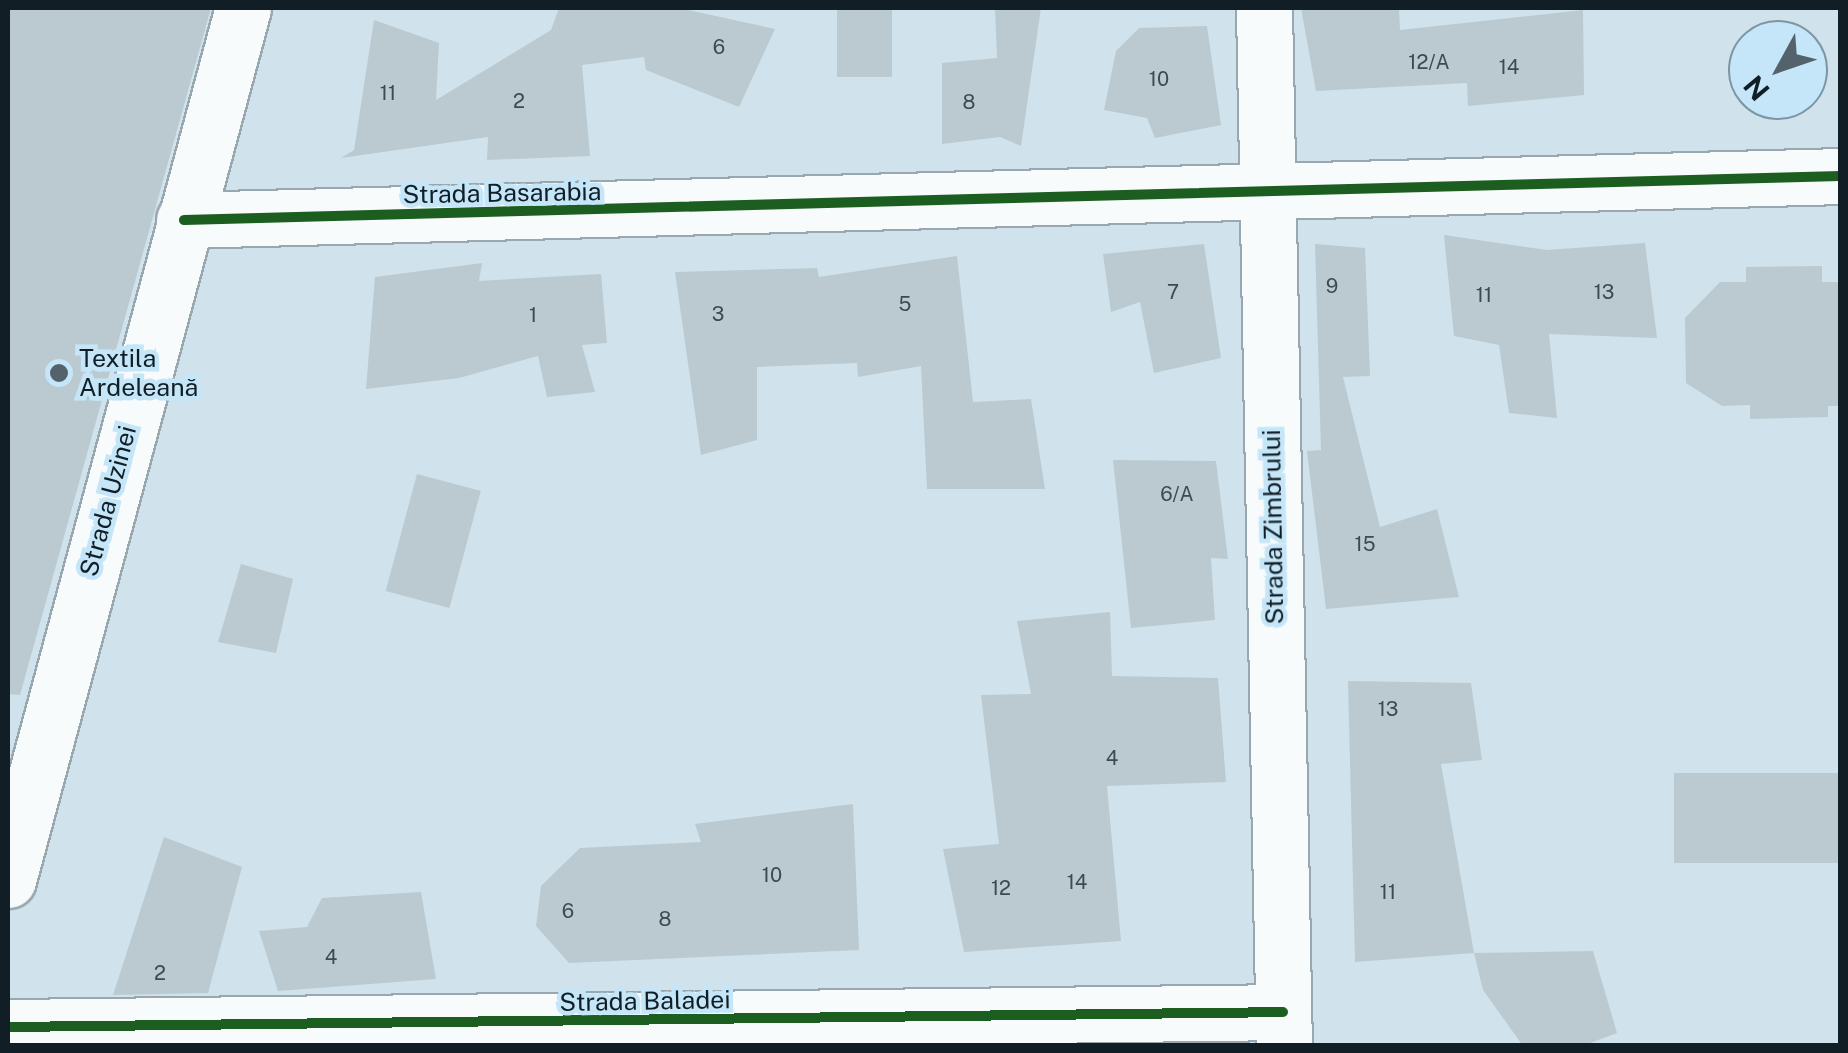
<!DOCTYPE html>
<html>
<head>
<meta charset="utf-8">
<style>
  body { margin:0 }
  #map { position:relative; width:1848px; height:1053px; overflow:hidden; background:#d0e2ec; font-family:"Public Sans",sans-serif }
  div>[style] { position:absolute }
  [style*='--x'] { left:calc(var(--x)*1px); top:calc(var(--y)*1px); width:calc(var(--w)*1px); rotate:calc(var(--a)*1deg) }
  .building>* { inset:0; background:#bbcad0; transform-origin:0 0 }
  .roads { filter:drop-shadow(2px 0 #99a7af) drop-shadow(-2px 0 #99a7af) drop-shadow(0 2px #99a7af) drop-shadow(0 -2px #99a7af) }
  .street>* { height:55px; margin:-27.5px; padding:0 27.5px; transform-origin:27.5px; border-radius:27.5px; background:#f8fbfc }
  .cycleway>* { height:10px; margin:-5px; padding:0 5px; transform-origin:5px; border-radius:5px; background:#1b5e20 }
  .dots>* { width:28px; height:28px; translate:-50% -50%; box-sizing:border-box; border:5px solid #c4e6f8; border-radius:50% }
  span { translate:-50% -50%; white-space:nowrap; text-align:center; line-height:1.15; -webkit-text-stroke:9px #c4e6f8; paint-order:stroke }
  .number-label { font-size:20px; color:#3d4a51 }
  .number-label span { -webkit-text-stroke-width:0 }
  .street-label { font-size:25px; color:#121e25 }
  .poi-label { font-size:25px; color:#121e25 }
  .left { translate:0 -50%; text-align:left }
  .frame { position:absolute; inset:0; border:10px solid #121e25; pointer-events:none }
  .north { position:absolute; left:1728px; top:20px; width:100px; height:100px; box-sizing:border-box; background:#c4e6f8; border:2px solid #7d96a4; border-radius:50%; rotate:230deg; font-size:28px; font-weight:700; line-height:40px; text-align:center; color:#121e25 }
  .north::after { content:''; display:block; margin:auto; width:35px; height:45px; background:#54636b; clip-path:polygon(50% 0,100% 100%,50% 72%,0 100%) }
</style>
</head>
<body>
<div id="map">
  <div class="building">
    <div style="clip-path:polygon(8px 8px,211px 8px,20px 695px,8px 694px)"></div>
    <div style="clip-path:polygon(559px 8px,679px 8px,775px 29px,739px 107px,646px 70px,644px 57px,582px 65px,590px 156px,487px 160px,488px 137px,341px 158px,354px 150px,374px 20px,439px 43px,436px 100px,551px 30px)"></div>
    <div style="left:837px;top:8px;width:55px;height:69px"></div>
    <div style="clip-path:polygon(995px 8px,1041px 8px,1021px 146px,1000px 137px,942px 144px,942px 63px,997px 58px)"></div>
    <div style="clip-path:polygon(1301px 8px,1399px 8px,1400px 30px,1583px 10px,1584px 95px,1468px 106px,1467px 83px,1316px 91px)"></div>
    <div style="clip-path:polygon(1207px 26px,1221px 125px,1155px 138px,1147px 118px,1104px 110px,1116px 51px,1139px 28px)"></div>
    <div style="clip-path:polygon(1444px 235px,1547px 250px,1645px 243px,1657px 338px,1549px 334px,1557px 418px,1509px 413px,1499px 345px,1454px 336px)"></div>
    <div style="clip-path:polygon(1204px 244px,1221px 358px,1154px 373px,1140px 302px,1111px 312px,1103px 254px)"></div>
    <div style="clip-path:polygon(1315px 244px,1365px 248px,1370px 376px,1343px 377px,1380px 527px,1437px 509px,1459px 597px,1326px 609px,1307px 451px,1321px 450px)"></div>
    <div style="clip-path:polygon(957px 256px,973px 402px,1031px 399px,1045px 489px,927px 489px,921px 366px,858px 377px,857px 363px,757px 367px,757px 440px,701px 455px,675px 272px,817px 268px,819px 277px)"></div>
    <div style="clip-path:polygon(482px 263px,479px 281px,601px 274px,607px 343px,582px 345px,595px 392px,547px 397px,538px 356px,459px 378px,366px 389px,375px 277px)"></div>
    <div style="clip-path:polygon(1822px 266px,1822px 282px,1840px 282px,1840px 406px,1828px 406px,1828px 417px,1750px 419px,1750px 405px,1722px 406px,1686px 383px,1685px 318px,1720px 282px,1746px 282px,1746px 267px)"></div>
    <div style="clip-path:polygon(1113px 460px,1216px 461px,1228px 559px,1211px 558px,1215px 620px,1131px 628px)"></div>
    <div style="left:417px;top:474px;width:66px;height:121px;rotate:15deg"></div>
    <div style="clip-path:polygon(241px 564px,293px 579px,276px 653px,218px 642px)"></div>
    <div style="clip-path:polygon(1110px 612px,1112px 676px,1218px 678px,1226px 782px,1107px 786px,1121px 941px,964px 952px,943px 849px,999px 844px,981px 695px,1031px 694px,1017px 621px)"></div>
    <div style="clip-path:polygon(1348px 681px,1471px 683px,1482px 760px,1441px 764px,1474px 953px,1355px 962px)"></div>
    <div style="left:1840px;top:773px;width:90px;height:166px;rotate:90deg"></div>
    <div style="clip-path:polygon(853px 804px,859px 950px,569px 963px,536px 926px,541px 886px,580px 848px,701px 842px,695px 824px)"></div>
    <div style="clip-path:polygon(164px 837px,242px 867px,208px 993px,113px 995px)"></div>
    <div style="clip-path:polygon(421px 892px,436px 979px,278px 991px,259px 931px,307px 927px,322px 898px)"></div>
    <div style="clip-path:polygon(1593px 951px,1617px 1033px,1582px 1046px,1523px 1046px,1483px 990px,1474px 953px)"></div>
  </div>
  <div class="roads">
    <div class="street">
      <div style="--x:1264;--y:8;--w:1038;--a:88.9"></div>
      <div style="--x:184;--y:220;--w:1657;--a:-1.52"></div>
      <div style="--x:8;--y:880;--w:903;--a:-74.92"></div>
      <div style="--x:8;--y:1027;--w:1275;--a:-0.67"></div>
    </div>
  </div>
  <div class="cycleway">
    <div style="--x:184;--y:220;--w:1657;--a:-1.52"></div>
    <div style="--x:8;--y:1027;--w:1275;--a:-0.67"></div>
  </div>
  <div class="dots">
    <div style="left:59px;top:373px;background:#54636b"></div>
  </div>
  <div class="number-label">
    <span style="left:719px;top:47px">6</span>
    <span style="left:1429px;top:62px">12/A</span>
    <span style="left:1509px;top:67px">14</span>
    <span style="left:1159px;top:79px">10</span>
    <span style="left:388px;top:93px">11</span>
    <span style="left:519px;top:101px">2</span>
    <span style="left:969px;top:102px">8</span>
    <span style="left:1332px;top:286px">9</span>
    <span style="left:1173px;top:292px">7</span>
    <span style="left:1604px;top:292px">13</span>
    <span style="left:1484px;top:295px">11</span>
    <span style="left:905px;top:304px">5</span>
    <span style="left:718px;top:314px">3</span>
    <span style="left:533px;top:315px">1</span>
    <span style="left:1177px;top:494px">6/A</span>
    <span style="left:1365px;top:544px">15</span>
    <span style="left:1388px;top:709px">13</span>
    <span style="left:1112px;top:758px">4</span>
    <span style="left:772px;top:875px">10</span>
    <span style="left:1077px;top:882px">14</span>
    <span style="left:1001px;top:888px">12</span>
    <span style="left:1388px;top:892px">11</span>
    <span style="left:568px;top:911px">6</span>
    <span style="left:665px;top:919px">8</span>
    <span style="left:331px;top:957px">4</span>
    <span style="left:160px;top:973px">2</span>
  </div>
  <div class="street-label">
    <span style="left:502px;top:193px;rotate:-1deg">Strada Basarabia</span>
    <span style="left:108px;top:501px;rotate:-75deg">Strada Uzinei</span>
    <span style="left:1273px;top:527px;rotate:-91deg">Strada Zimbrului</span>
    <span style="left:645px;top:1001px;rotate:-1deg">Strada Baladei</span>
  </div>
  <div class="poi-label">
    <span class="left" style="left:79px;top:373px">Textila<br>Ardeleană</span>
  </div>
  <div class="frame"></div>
  <div class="north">N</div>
</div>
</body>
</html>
